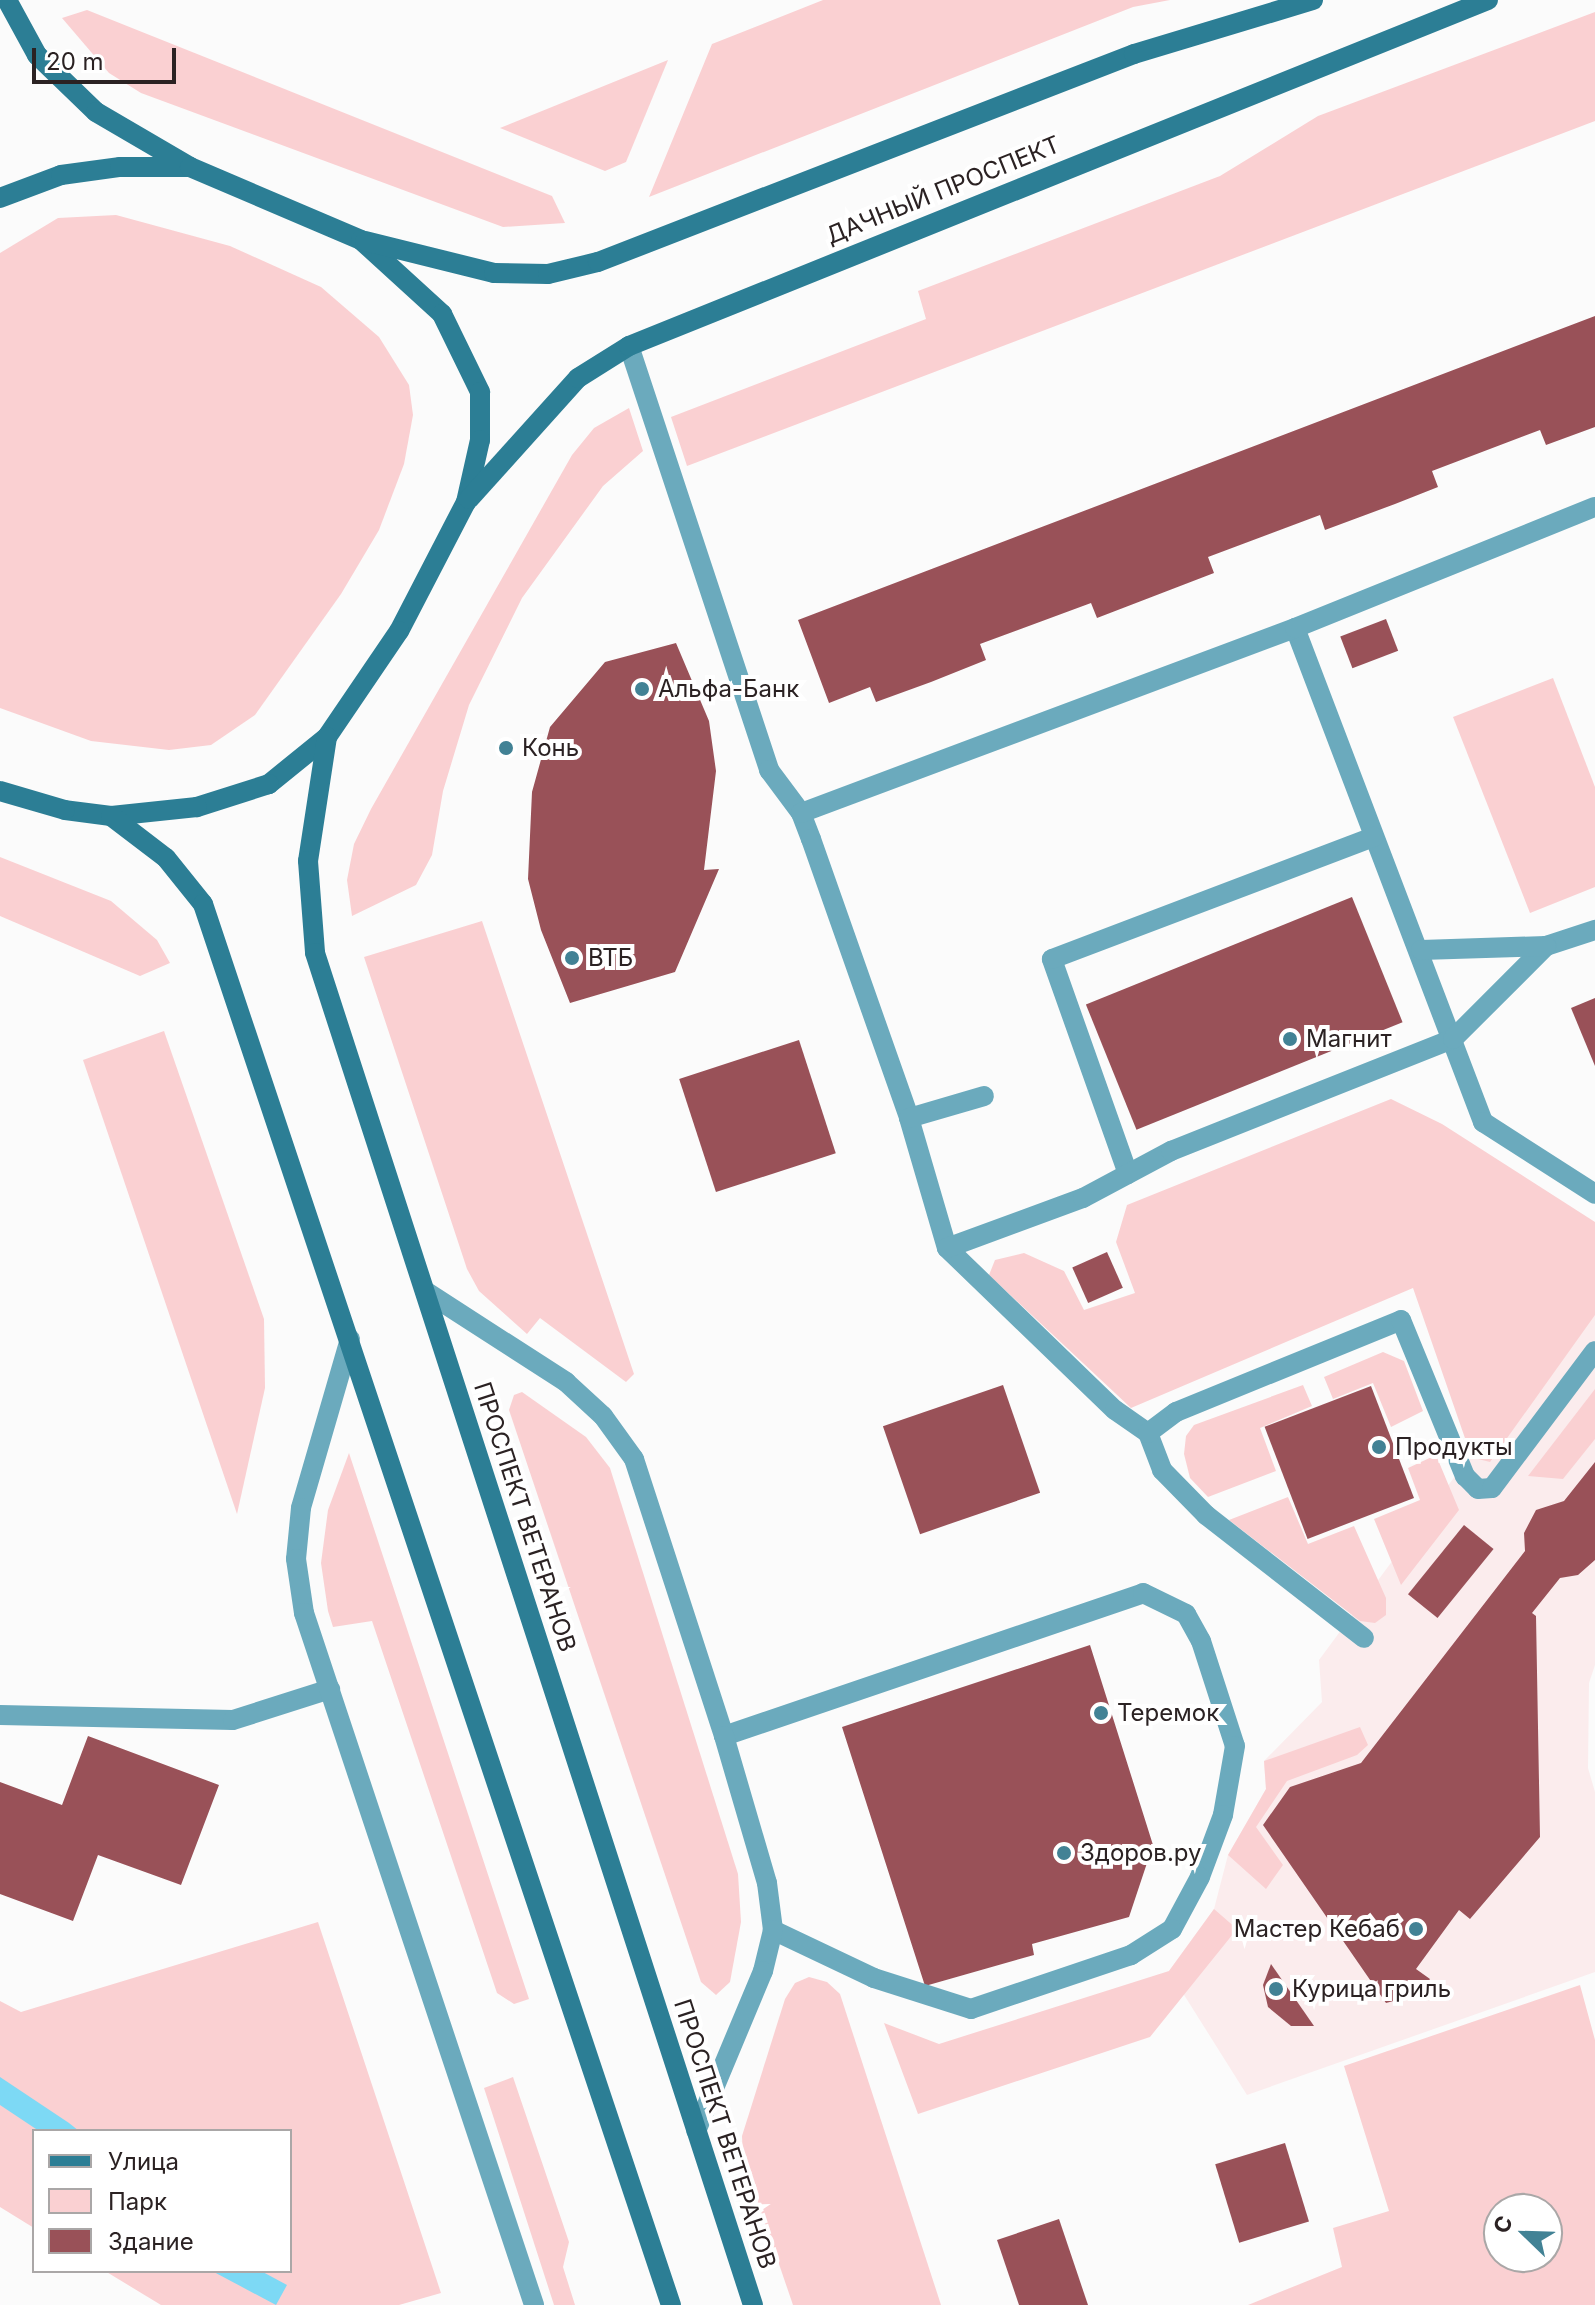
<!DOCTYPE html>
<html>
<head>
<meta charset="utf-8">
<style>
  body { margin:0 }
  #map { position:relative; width:1595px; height:2305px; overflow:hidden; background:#fbfbfb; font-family:Inter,sans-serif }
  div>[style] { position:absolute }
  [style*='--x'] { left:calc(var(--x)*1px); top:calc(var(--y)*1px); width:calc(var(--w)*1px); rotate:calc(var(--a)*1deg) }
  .built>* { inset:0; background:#fbeced }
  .green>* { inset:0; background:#fad0d2 }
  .water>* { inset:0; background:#7dd9f5 }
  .building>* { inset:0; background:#995158; transform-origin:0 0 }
  .lane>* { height:20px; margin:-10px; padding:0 10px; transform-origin:10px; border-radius:10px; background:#6baabd }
  .street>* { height:20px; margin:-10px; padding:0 10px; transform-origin:10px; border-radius:10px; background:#6baabd }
  .secondary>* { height:20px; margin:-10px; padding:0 10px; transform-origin:10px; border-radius:10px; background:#2c7e95 }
  .dots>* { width:22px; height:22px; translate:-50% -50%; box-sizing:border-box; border:4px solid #fff; border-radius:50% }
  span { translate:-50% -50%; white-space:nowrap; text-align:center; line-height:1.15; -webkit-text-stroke:8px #fff; paint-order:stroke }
  .street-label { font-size:24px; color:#2b2223 }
  .poi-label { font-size:24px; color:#2b2223 }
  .left { translate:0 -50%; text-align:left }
  .right { translate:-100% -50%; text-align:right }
  .legend { position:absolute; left:32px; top:2129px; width:260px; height:144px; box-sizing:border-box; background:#fff; border:2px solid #aaa7a7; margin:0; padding:10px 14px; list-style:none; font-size:24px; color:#2b2223 }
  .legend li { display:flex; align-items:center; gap:16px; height:40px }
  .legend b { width:40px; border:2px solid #aaa7a7 }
  .north { position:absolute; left:1483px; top:2193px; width:80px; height:80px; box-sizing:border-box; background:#fff; border:2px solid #aaa7a7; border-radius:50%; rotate:293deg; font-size:22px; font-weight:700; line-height:32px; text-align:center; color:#2b2223 }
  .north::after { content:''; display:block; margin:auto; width:28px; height:36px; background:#428295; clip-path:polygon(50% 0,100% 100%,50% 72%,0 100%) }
  .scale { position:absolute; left:32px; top:48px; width:144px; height:36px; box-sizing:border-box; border:4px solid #2b2223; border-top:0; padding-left:10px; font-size:24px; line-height:28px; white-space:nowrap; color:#2b2223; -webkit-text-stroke:6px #fff; paint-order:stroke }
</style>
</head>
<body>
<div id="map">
  <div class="built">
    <div style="clip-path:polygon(1595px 1287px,1595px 1665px,1589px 1683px,1588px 1768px,1595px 1792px,1595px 1972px,1247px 2095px,1169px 1971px,1214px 1909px,1228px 1855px,1266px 1789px,1264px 1761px,1322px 1702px,1319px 1660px)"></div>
  </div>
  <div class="green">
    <div style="clip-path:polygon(823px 0,1170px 0,1133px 7px,649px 197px,712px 44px)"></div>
    <div style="clip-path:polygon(87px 10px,552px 196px,565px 223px,503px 227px,141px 93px,109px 73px,62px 18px)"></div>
    <div style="clip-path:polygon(1595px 12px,1595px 121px,687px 466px,671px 417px,926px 319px,918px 291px,1220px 176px,1318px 116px)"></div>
    <div style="clip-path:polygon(668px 60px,626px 162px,605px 171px,500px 128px)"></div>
    <div style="clip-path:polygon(116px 215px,230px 246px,321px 287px,379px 337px,409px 385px,413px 415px,404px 464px,379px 530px,341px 594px,255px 715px,211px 745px,169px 750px,91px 741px,0 708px,0 253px,58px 218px)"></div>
    <div style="clip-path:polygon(629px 408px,643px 451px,603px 486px,522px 598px,469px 705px,443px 791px,432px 855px,416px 885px,352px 916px,347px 880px,354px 844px,371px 809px,572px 455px,594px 428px)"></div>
    <div style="clip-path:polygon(1553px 678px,1595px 787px,1595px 887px,1530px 913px,1453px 717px)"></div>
    <div style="clip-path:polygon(0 857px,111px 901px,157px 940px,170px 963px,140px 976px,0 916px)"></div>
    <div style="clip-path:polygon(482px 921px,634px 1374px,626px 1382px,540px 1318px,527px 1334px,479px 1291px,467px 1269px,364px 957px)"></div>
    <div style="clip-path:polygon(164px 1031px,264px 1319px,265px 1388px,237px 1514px,83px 1060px)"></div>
    <div style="clip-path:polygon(1391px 1099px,1442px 1124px,1595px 1222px,1595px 1315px,1490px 1462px,1474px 1458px,1467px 1444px,1413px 1288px,1131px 1408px,989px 1275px,995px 1260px,1024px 1253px,1064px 1271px,1084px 1310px,1135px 1293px,1116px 1242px,1127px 1205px)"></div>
    <div style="clip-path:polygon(1383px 1352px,1404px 1361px,1423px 1411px,1391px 1427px,1373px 1383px,1333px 1399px,1324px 1377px)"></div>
    <div style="clip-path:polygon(1303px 1385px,1312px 1406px,1260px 1428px,1276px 1471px,1208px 1497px,1190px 1478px,1184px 1454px,1186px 1436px,1194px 1425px)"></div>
    <div style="clip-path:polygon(1595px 1389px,1595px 1439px,1563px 1479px,1528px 1476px)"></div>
    <div style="clip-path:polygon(522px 1392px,586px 1437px,610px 1468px,738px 1874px,741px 1922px,730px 1982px,716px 1995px,701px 1982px,509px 1410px,514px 1395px)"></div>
    <div style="clip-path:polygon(349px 1453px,529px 1999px,514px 2004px,497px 1993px,372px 1621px,333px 1627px,328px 1611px,321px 1563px,328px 1510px)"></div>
    <div style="clip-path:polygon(1436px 1455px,1459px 1510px,1401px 1585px,1374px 1519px,1420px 1500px,1408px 1468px)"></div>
    <div style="clip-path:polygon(1288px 1497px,1308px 1544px,1354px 1526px,1386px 1598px,1386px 1615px,1375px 1623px,1360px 1621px,1229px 1520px)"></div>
    <div style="clip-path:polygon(1360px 1727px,1368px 1745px,1357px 1755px,1287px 1781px,1256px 1827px,1283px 1865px,1266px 1889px,1228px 1855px,1266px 1789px,1264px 1761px)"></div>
    <div style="clip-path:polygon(1214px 1909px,1237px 1929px,1150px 2037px,918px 2114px,884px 2023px,939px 2044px,1169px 1971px)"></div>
    <div style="clip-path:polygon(318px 1922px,441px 2293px,399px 2305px,161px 2305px,105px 2271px,290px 2271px,290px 2131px,34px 2131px,34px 2228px,0 2207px,0 2001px,21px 2012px)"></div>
    <div style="clip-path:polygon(809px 1977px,827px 1982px,840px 1994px,941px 2305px,793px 2305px,743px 2159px,742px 2136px,785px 1999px,795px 1983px)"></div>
    <div style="clip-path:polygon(evenodd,1580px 1985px,1595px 2040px,1595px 2305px,1248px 2305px,1342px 2267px,1333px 2228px,1389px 2211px,1344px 2066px,1580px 1985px,1499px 2209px,1547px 2209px,1547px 2257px,1499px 2257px,1499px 2209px)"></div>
    <div style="clip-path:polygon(513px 2077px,569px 2242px,563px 2267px,575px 2305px,554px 2305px,484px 2088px)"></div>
  </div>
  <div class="water">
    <div style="clip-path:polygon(0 2077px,69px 2123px,79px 2131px,39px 2131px,0 2105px)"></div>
    <div style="clip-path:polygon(212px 2271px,261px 2271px,287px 2285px,276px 2305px)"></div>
  </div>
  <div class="building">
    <div style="clip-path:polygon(1595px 316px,1595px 427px,1546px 445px,1540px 430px,1432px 471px,1438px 487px,1395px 504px,1325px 530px,1320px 515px,1208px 557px,1214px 573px,1097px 618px,1091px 603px,980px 644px,986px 660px,931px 682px,876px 702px,870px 687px,829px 703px,798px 620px)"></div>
    <div style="left:1386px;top:619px;width:34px;height:49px;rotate:69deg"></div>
    <div style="clip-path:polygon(676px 643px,709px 721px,716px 771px,704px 870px,719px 869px,675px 972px,570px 1003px,541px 930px,528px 879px,532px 792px,550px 727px,605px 662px)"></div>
    <div style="left:1352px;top:897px;width:135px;height:287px;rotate:68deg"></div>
    <div style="clip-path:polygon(1595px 998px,1595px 1066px,1571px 1008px)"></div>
    <div style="left:799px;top:1040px;width:119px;height:126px;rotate:72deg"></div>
    <div style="left:1107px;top:1252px;width:39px;height:38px;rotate:66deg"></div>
    <div style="left:1003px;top:1385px;width:114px;height:127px;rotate:71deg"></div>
    <div style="left:1371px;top:1386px;width:120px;height:114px;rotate:69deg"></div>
    <div style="clip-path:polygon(1595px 1462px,1595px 1560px,1578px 1575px,1560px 1578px,1532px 1613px,1536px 1616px,1540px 1837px,1470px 1919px,1459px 1910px,1416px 1969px,1430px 1979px,1420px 1994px,1386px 2003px,1263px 1825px,1290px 1787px,1361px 1763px,1525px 1551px,1524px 1533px,1536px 1510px,1564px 1501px)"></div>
    <div style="left:1464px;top:1525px;width:38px;height:89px;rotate:39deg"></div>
    <div style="clip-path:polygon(1090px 1645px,1153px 1845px,1129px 1917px,1032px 1944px,1034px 1955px,925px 1986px,842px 1727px)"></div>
    <div style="clip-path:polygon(88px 1736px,219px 1785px,181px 1885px,98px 1855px,73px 1921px,0 1894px,0 1782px,62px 1805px)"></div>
    <div style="clip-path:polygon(1271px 1964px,1314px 2026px,1291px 2026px,1268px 2007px,1263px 1985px)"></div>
    <div style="left:1285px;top:2143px;width:82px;height:73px;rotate:73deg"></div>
    <div style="clip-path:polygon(1059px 2219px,1088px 2305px,1019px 2305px,997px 2240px)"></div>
  </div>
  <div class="lane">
    <div style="--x:629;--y:346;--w:447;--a:71.7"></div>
    <div style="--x:769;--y:770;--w:54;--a:53.3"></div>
    <div style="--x:801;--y:813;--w:28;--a:69"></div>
    <div style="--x:811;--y:839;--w:296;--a:70.6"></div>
    <div style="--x:909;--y:1118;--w:135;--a:73.7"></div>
    <div style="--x:947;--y:1248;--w:233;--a:44"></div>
    <div style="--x:1115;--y:1410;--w:40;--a:34.9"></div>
    <div style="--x:1148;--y:1433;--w:40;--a:69"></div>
    <div style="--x:1162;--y:1470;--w:63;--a:45.6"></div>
    <div style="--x:1206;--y:1515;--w:200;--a:37.9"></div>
    <div style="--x:1295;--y:628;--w:529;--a:69.16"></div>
    <div style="--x:1483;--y:1122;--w:133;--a:32.7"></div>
    <div style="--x:801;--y:813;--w:528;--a:-20.53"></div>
    <div style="--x:1295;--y:628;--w:323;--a:-22"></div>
    <div style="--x:1546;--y:946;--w:52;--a:-18.1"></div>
    <div style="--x:909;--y:1118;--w:78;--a:-16.3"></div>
    <div style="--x:1128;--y:1174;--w:228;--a:-109.5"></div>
    <div style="--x:1052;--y:959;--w:344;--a:-20.8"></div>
    <div style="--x:947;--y:1248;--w:145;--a:-20.2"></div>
    <div style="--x:1083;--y:1198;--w:100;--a:-28.1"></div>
    <div style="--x:1171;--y:1151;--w:303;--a:-21.7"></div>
    <div style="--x:1453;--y:1039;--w:132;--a:-45"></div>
    <div style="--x:1546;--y:946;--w:125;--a:178.2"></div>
    <div style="--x:1148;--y:1433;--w:35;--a:-37"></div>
    <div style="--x:1176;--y:1412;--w:243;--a:-22.2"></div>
    <div style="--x:1401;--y:1320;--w:169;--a:67.7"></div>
    <div style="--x:1465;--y:1476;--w:18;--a:45"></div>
    <div style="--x:1478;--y:1489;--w:14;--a:-4"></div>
    <div style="--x:1492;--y:1488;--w:171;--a:-53.1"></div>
    <div style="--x:0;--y:1715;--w:233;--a:1.2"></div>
    <div style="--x:233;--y:1720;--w:102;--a:-17.7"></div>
    <div style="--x:724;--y:1736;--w:443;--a:-18.8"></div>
    <div style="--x:1143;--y:1593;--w:48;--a:26"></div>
    <div style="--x:1186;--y:1614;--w:31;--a:61"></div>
    <div style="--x:1201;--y:1641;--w:110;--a:72.1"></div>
    <div style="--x:1235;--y:1746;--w:70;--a:99.9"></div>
    <div style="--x:1223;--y:1815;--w:66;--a:110.4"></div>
    <div style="--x:1200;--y:1877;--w:59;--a:118.3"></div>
    <div style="--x:1172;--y:1929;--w:49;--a:147.6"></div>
    <div style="--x:1131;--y:1955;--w:169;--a:161.4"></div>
    <div style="--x:971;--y:2009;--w:102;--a:-162.3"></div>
    <div style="--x:874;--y:1978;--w:112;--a:-154.6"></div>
  </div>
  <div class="street">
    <div style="--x:425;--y:1291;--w:168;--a:32.8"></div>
    <div style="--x:566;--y:1382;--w:50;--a:42.6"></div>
    <div style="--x:603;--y:1416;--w:53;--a:54.2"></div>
    <div style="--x:634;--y:1459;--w:291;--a:72"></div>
    <div style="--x:724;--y:1736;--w:153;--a:73.7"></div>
    <div style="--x:767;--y:1883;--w:47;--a:82.7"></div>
    <div style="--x:773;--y:1930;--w:42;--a:103.7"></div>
    <div style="--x:763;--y:1971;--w:173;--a:112.7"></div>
    <div style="--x:350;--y:1339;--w:176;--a:106.2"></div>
    <div style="--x:301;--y:1508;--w:51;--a:95.6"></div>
    <div style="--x:296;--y:1559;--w:55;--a:81.6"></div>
    <div style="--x:304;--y:1613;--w:729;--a:71.61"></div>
  </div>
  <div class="secondary">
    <div style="--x:7;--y:0;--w:63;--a:61.4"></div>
    <div style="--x:37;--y:55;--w:82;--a:44"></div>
    <div style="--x:96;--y:112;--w:109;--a:30.3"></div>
    <div style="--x:0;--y:198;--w:65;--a:-20.7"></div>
    <div style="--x:61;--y:175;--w:60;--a:-7.7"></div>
    <div style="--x:120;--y:167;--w:70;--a:0"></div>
    <div style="--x:190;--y:167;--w:186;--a:23.1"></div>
    <div style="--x:361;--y:240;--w:110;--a:42.4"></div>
    <div style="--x:442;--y:314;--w:87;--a:64"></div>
    <div style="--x:480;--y:392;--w:48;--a:90"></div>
    <div style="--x:480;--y:440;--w:64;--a:102.7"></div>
    <div style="--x:466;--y:502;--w:145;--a:117.4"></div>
    <div style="--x:399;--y:631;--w:128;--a:124.2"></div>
    <div style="--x:327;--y:737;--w:75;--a:141"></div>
    <div style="--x:269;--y:784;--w:76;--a:162.3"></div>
    <div style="--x:197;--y:807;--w:86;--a:174"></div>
    <div style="--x:111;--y:816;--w:46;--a:-172.6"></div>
    <div style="--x:65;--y:810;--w:68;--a:-163.7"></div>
    <div style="--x:365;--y:241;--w:133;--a:13.9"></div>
    <div style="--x:494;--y:273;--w:54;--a:1.1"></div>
    <div style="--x:548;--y:274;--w:51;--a:-13.5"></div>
    <div style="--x:598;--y:262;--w:575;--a:-21.21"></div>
    <div style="--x:1134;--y:54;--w:187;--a:-16.8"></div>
    <div style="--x:469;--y:499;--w:163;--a:-48"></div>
    <div style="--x:578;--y:378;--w:60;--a:-32.1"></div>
    <div style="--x:629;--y:346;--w:926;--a:-21.94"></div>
    <div style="--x:327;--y:737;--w:125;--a:98.7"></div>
    <div style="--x:308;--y:861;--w:92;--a:85.6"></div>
    <div style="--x:315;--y:953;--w:1421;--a:72.05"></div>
    <div style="--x:111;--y:816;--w:69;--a:37.4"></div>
    <div style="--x:166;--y:858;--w:59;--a:51.2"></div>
    <div style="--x:203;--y:904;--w:1477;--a:71.53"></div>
  </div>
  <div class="dots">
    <div style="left:642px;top:689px;background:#428295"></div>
    <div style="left:506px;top:748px;background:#428295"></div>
    <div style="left:572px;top:958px;background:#428295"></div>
    <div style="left:1290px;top:1039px;background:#428295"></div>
    <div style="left:1379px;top:1447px;background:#428295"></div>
    <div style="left:1101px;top:1713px;background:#428295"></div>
    <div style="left:1064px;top:1853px;background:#428295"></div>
    <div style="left:1416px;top:1929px;background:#428295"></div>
    <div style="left:1276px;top:1989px;background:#428295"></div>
  </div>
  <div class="street-label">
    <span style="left:943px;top:190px;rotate:-22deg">ДАЧНЫЙ ПРОСПЕКТ</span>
    <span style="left:525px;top:1517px;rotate:72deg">ПРОСПЕКТ ВЕТЕРАНОВ</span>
    <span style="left:725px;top:2134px;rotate:72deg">ПРОСПЕКТ ВЕТЕРАНОВ</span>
  </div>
  <div class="poi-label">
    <span class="left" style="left:658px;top:689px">Альфа-Банк</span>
    <span class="left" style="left:522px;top:748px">Конь</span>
    <span class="left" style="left:588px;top:958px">ВТБ</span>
    <span class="left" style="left:1306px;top:1039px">Магнит</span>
    <span class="left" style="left:1395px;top:1447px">Продукты</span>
    <span class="left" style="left:1117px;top:1713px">Теремок</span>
    <span class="left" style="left:1080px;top:1853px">Здоров.ру</span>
    <span class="right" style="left:1400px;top:1929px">Мастер Кебаб</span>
    <span class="left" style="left:1292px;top:1989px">Курица гриль</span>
  </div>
  <ul class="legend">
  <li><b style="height:10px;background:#2c7e95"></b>Улица</li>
  <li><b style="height:22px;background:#fad0d2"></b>Парк</li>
  <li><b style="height:22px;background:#995158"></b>Здание</li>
  </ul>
  <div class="north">С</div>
  <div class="scale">20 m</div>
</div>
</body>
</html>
